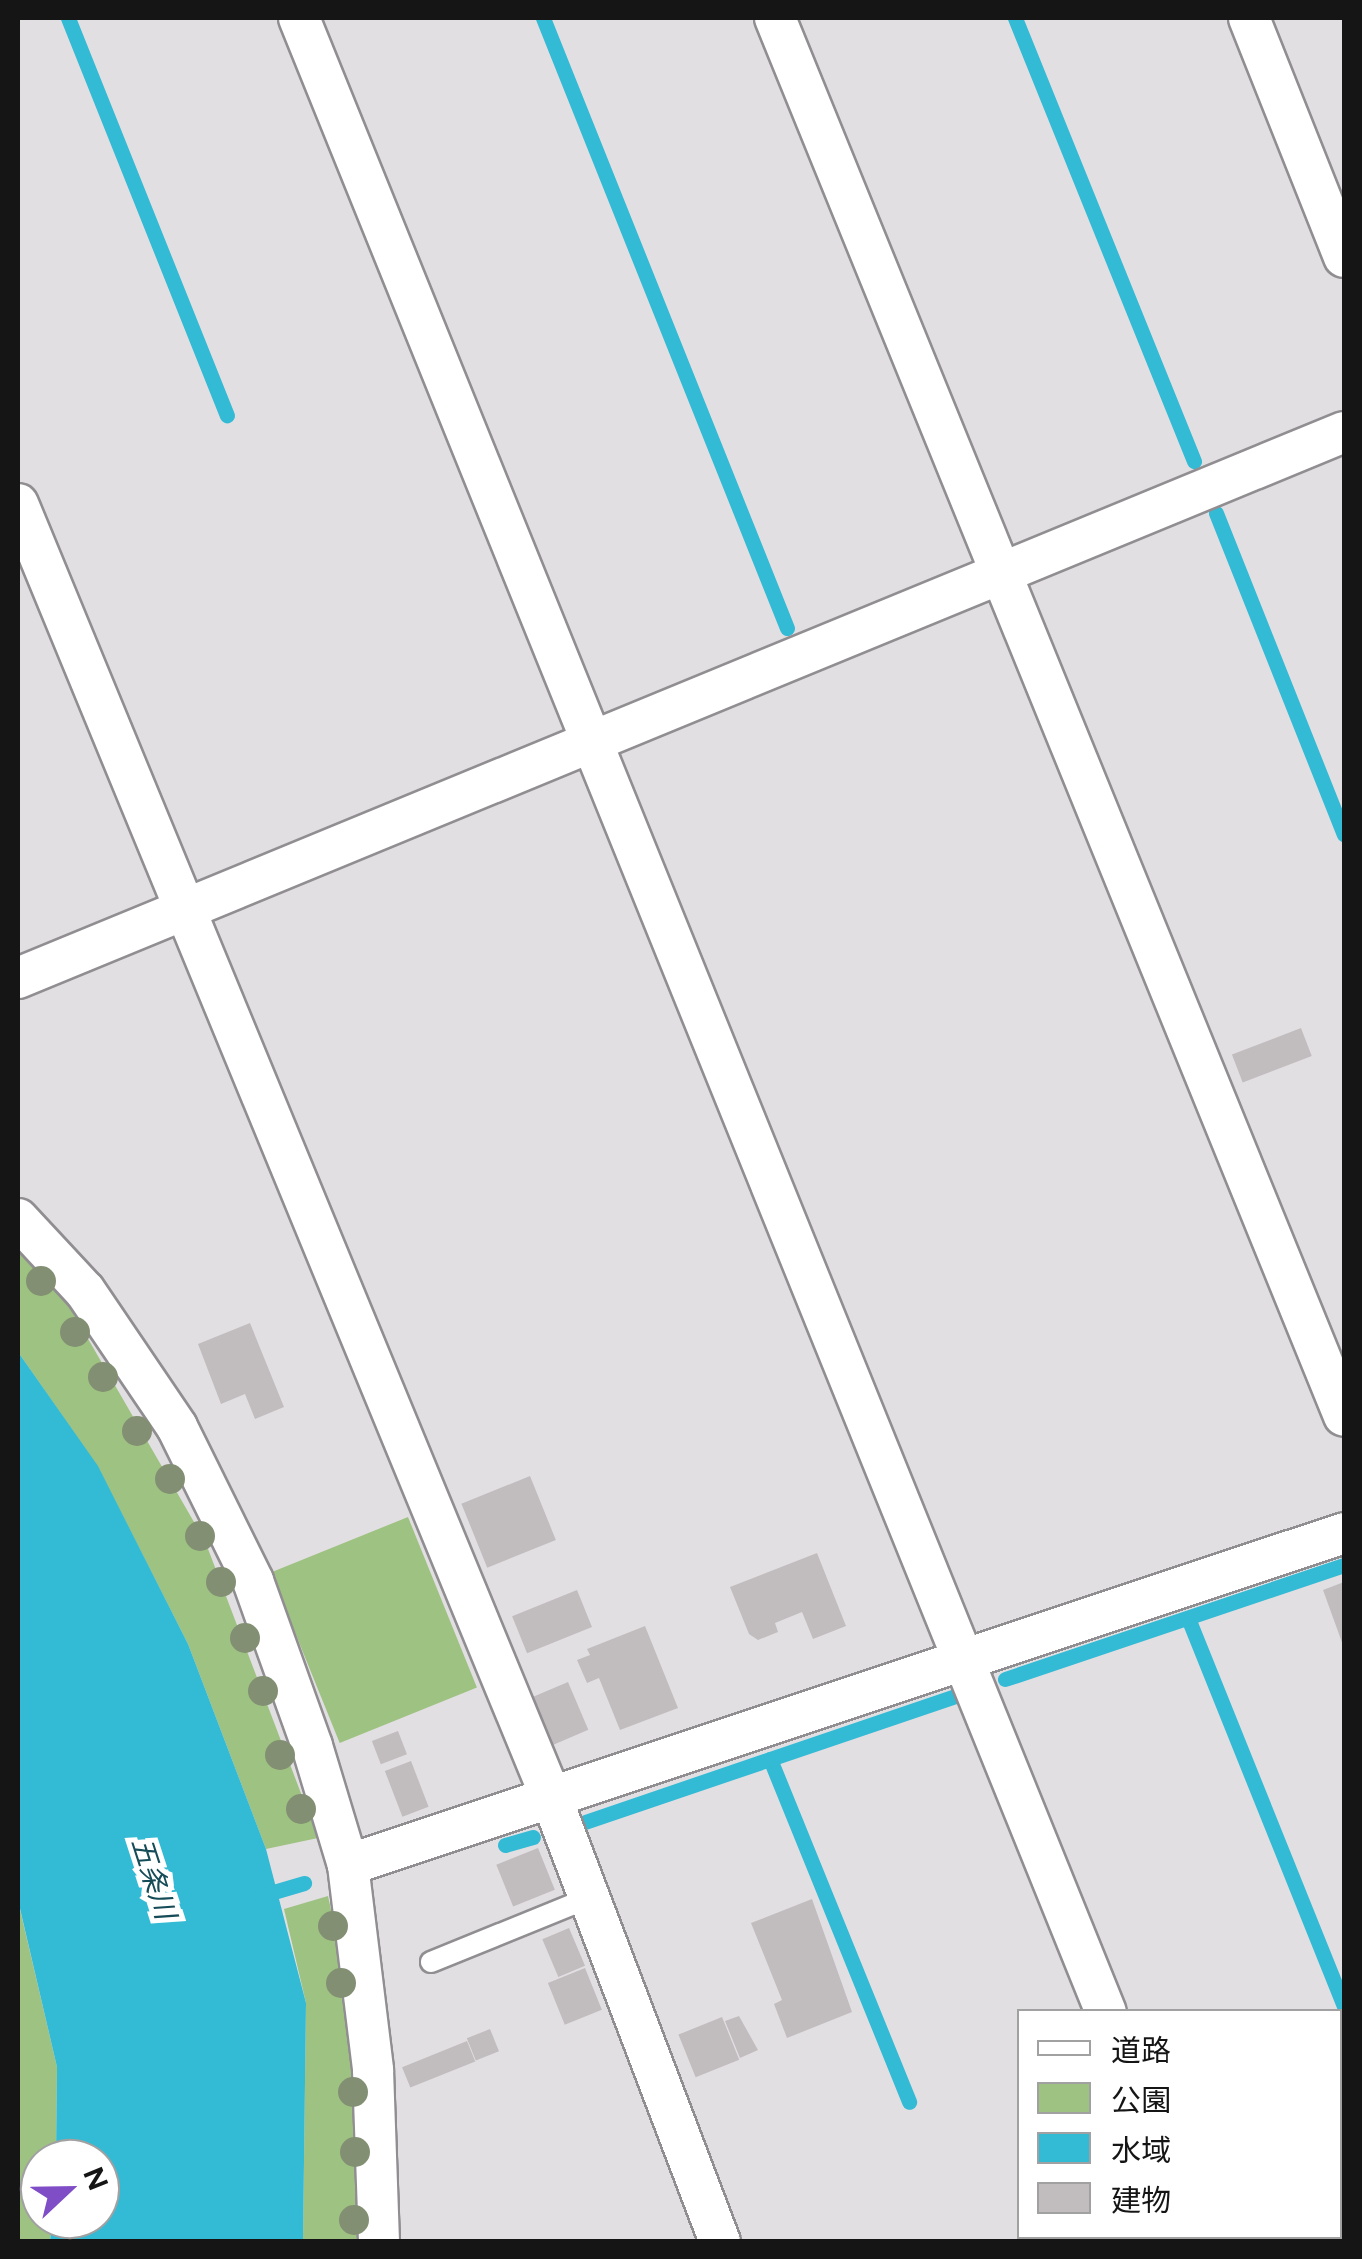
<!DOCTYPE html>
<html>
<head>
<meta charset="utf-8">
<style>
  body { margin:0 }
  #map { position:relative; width:1362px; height:2259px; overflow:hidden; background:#e2dfe3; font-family:Figtree,"Noto Sans JP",sans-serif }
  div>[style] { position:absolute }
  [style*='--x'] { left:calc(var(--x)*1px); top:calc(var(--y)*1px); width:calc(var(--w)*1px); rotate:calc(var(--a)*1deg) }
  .green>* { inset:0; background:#9ec281; transform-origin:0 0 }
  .water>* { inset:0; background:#33bad4 }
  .stream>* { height:15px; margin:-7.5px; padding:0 7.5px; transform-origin:7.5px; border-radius:7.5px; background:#33bad4 }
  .building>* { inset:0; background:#c1bcbe; transform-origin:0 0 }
  .roads { filter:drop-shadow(2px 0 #918e92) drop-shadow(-2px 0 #918e92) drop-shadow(0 2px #918e92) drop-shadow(0 -2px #918e92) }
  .service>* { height:20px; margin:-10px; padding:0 10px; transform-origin:10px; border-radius:10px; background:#fff }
  .minor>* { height:40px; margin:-20px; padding:0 20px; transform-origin:20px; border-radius:20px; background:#fff }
  .trees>* { width:30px; height:30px; margin:-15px; border-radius:50%; background:#828f73 }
  span { translate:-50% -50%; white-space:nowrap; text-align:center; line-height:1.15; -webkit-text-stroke:10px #fff; paint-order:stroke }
  .water-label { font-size:28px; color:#154c57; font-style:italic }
  .frame { position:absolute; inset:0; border:20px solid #161516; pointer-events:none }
  .legend { position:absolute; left:1017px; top:2009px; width:325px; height:230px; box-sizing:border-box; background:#fff; border:2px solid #a2a1a2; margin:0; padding:12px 18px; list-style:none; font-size:30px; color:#161516 }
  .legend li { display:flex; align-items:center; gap:20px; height:50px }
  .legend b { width:50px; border:2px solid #a2a1a2 }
  .north { position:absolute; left:20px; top:2139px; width:100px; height:100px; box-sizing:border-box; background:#fff; border:2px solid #a2a1a2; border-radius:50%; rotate:68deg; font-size:28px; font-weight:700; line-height:40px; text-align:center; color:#161516 }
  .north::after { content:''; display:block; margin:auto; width:35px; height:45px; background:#7f4ec6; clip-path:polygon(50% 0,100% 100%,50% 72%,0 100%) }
</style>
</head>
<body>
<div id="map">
  <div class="green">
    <div style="clip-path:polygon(18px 1248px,65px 1299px,205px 1541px,318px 1838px,266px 1849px,188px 1644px,98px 1467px,18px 1352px)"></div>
    <div style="left:408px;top:1517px;width:184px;height:148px;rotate:68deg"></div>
    <div style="clip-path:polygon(328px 1896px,343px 1965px,364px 2241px,303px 2241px,306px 2003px,284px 1909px)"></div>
    <div style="clip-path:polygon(18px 1901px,57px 2067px,56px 2159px,40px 2159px,40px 2219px,53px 2219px,50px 2241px,18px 2241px)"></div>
  </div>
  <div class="water">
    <div style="clip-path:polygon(18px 1352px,98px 1466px,188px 1644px,266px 1849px,306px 2003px,303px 2241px,50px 2241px,53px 2219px,100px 2219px,100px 2159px,56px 2159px,57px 2067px,18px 1900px)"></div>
  </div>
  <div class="stream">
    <div style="--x:68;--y:18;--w:428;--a:68.2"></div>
    <div style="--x:543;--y:18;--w:657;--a:68.2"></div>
    <div style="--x:1015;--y:18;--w:478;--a:68"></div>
    <div style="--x:1216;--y:513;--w:346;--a:68.3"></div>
    <div style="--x:1188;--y:1618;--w:418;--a:68.1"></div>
    <div style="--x:1005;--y:1679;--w:358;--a:-18.6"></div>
    <div style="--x:770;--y:1759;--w:370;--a:67.9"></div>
    <div style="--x:585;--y:1822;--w:394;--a:-18.8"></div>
    <div style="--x:505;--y:1845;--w:29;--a:-16"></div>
    <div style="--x:260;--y:1896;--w:46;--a:-16.5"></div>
    <div style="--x:1340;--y:2134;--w:5;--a:-37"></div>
  </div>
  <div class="building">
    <div style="left:1301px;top:1028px;width:30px;height:74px;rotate:69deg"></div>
    <div style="clip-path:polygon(250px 1323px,284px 1407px,255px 1419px,245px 1394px,221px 1404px,198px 1344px)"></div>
    <div style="left:530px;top:1476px;width:69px;height:74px;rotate:68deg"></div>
    <div style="clip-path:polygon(817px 1553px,846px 1626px,813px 1639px,802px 1612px,775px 1623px,778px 1632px,758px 1640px,749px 1634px,730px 1587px)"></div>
    <div style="clip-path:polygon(1344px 1582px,1344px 1648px,1323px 1590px)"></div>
    <div style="left:577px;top:1590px;width:40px;height:70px;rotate:68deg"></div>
    <div style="clip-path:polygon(645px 1626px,678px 1708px,620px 1730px,599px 1678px,587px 1683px,577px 1660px,590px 1655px,587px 1649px)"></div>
    <div style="left:568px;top:1682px;width:52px;height:41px;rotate:67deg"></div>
    <div style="left:398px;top:1731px;width:25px;height:28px;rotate:69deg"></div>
    <div style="left:411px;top:1761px;width:49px;height:28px;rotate:69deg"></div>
    <div style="left:538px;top:1848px;width:45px;height:45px;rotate:68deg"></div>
    <div style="clip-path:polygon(812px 1899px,852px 2012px,787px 2038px,774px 2004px,782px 2000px,751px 1923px)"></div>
    <div style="left:569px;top:1928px;width:41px;height:29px;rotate:67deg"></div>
    <div style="left:585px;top:1968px;width:45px;height:40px;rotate:68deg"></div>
    <div style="clip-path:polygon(739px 2016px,758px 2050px,740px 2058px,725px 2021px)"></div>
    <div style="left:722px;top:2017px;width:46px;height:47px;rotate:68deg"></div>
    <div style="left:490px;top:2029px;width:24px;height:25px;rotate:68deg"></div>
    <div style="left:467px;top:2041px;width:22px;height:70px;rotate:68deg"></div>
  </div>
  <div class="roads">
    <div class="service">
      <div style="--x:431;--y:1962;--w:170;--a:-22.1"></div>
    </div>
    <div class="minor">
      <div style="--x:299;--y:18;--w:2151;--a:67.97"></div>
      <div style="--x:775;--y:18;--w:1509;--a:67.85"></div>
      <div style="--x:1249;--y:18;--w:257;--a:68.3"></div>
      <div style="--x:18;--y:504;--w:1399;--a:67.6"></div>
      <div style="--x:551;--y:1797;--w:476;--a:69.2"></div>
      <div style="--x:18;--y:978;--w:1434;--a:-22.38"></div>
      <div style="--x:18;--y:1219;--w:98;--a:47.1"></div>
      <div style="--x:85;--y:1291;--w:164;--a:55.9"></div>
      <div style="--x:177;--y:1427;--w:172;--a:63.7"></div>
      <div style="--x:253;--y:1581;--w:175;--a:70.3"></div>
      <div style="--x:312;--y:1746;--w:124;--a:73.2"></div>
      <div style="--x:348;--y:1865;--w:207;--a:83"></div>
      <div style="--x:373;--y:2070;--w:172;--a:88"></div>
      <div style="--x:348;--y:1865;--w:1050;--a:-18.43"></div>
      <div style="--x:1196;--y:2236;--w:6;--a:72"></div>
    </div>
  </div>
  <div class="trees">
    <div style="left:41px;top:1281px"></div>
    <div style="left:75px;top:1332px"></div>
    <div style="left:103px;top:1377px"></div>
    <div style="left:137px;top:1431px"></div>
    <div style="left:170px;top:1479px"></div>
    <div style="left:200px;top:1536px"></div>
    <div style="left:221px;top:1582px"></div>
    <div style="left:245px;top:1638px"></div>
    <div style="left:263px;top:1691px"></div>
    <div style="left:280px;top:1755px"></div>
    <div style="left:301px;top:1809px"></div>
    <div style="left:333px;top:1926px"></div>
    <div style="left:341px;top:1983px"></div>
    <div style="left:353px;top:2092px"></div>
    <div style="left:355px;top:2152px"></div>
    <div style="left:354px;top:2220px"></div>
  </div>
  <div class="water-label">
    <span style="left:154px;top:1878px;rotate:72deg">五条川</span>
  </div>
  <div class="frame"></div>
  <ul class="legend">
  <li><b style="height:12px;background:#fff"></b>道路</li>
  <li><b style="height:28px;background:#9ec281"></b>公園</li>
  <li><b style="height:28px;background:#33bad4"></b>水域</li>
  <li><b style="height:28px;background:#c1bcbe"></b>建物</li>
  </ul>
  <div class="north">N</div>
</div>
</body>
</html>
